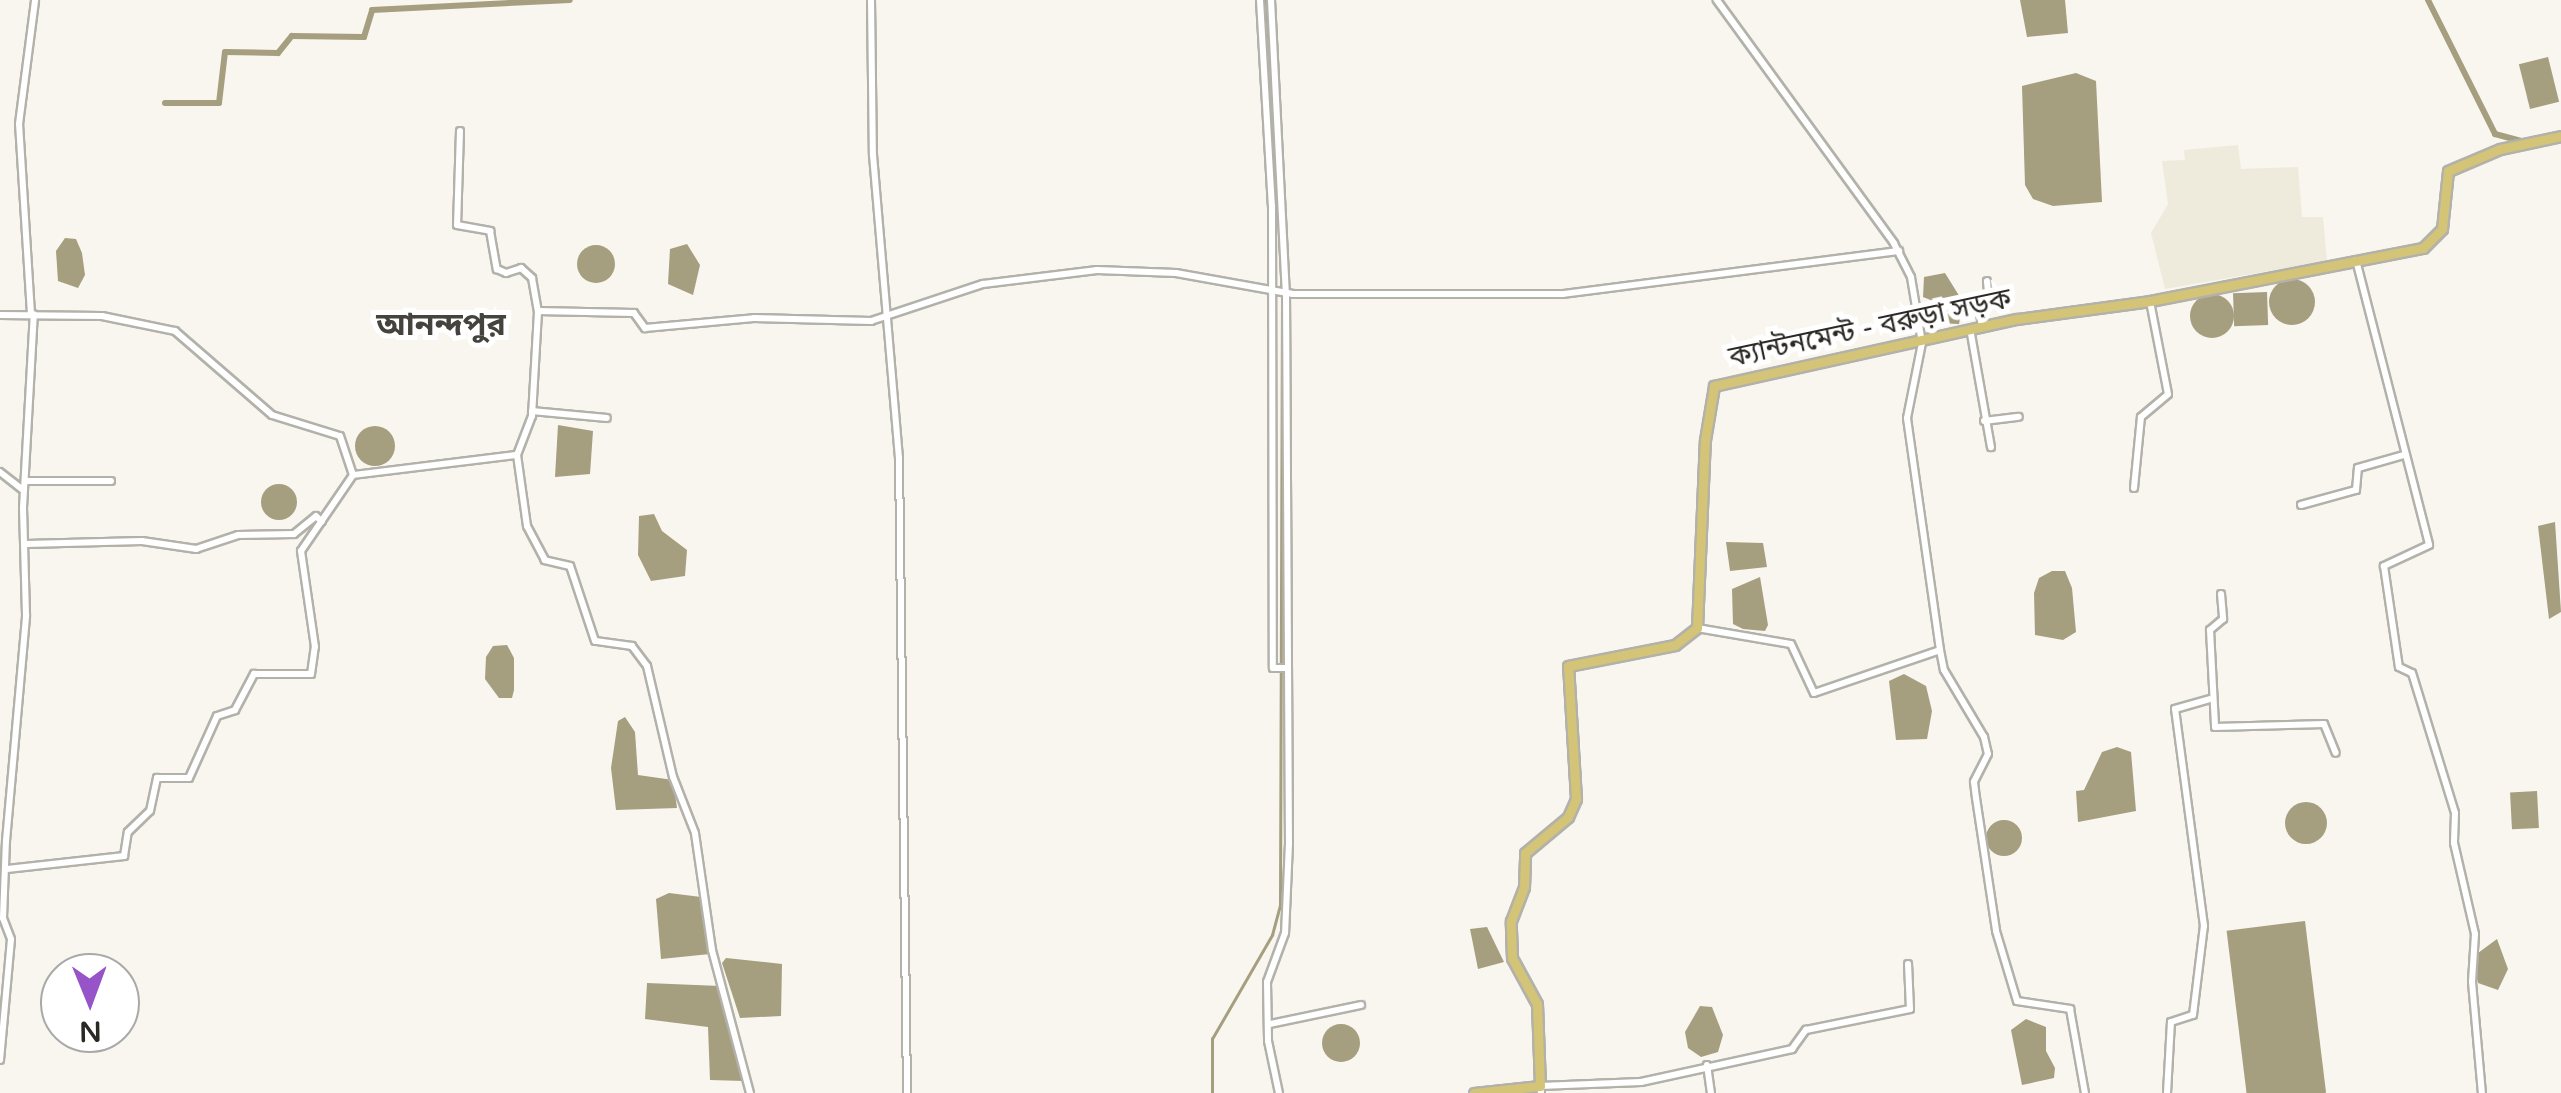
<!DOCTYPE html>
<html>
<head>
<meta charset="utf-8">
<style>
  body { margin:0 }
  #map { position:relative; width:2561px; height:1093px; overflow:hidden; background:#f8f6ef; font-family:"Varela Round","Noto Sans Bengali",sans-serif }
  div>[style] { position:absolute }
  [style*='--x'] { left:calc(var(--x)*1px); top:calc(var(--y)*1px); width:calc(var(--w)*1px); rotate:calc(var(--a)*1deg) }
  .built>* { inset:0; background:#eeebdc }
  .water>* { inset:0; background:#a59e7f; transform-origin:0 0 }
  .round { border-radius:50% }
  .stream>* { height:2.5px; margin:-1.25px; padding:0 1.25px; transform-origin:1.25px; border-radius:1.25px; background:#a59e7f }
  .canal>* { height:6px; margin:-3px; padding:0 3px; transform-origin:3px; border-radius:3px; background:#a59e7f }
  .roads { filter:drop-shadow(2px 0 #b2b1aa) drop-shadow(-2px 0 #b2b1aa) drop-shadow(0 2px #b2b1aa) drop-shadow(0 -2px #b2b1aa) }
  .minor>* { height:6px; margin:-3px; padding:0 3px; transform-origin:3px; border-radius:3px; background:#fff }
  .major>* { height:9px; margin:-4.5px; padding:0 4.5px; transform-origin:4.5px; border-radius:4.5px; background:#d3c477 }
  span { translate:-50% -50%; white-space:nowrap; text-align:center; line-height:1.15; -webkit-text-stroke:10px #fff; paint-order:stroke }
  .street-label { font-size:28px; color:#292825 }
  .quarter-label { font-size:32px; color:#44433d; font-weight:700 }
  .north { position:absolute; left:40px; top:953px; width:100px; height:100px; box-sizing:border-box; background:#fff; border:2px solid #a9a9a8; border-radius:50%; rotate:179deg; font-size:28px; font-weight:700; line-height:40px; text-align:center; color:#292825 }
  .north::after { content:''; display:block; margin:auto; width:35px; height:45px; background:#9754c9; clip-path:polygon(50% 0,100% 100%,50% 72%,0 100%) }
</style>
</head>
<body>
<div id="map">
  <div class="built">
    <div style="clip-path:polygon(2238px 145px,2241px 169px,2298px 167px,2302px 217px,2323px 217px,2327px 261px,2165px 289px,2151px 233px,2168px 204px,2162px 161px,2185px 160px,2184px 150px)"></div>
  </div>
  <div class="water">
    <div style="clip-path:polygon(2020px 0,2065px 0,2068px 33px,2027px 37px)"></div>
    <div style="left:2548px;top:57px;width:46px;height:30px;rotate:76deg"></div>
    <div style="clip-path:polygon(2076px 73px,2096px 81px,2102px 202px,2053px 206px,2033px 199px,2025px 185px,2022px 86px)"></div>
    <div style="clip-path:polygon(65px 238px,76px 239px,82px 253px,85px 275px,78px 288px,58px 281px,56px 251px)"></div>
    <div style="clip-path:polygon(687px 244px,700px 265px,693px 295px,668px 284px,670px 249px)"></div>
    <div class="round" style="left:577px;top:245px;width:38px;height:38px"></div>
    <div style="clip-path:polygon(1945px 273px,1963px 302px,1959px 324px,1937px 323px,1938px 303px,1923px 297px,1924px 277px)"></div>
    <div class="round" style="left:2269px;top:279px;width:46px;height:46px"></div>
    <div style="left:2267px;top:292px;width:33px;height:34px;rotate:88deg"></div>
    <div class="round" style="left:2190px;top:294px;width:44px;height:44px"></div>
    <div style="clip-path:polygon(558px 425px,593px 431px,590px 474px,555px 477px)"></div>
    <div class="round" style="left:355px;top:426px;width:40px;height:40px"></div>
    <div class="round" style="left:261px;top:484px;width:36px;height:36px"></div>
    <div style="clip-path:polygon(654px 514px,662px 531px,687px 550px,685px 576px,651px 581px,638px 555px,639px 516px)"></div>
    <div style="clip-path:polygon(2555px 522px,2561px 612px,2549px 619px,2538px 526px)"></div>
    <div style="clip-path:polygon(1726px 542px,1763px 543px,1767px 567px,1730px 571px)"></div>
    <div style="clip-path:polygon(2052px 571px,2065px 571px,2072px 588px,2076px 632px,2063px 640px,2035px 635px,2034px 593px,2039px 578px)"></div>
    <div style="clip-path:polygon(1760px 577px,1768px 625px,1765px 631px,1743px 629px,1733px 624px,1732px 589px)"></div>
    <div style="clip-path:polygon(507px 645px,514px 658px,514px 690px,512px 698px,499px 698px,485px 679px,486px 657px,493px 646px)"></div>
    <div style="clip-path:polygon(1904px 674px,1926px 686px,1932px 711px,1927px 739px,1896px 740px,1889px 681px)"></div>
    <div style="clip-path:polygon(625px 717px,635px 732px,638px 775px,673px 780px,677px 808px,616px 810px,611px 768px,618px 721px)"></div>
    <div style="clip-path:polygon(2117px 747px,2131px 752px,2136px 811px,2078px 822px,2076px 791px,2084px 790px,2102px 752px)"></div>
    <div style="left:2537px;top:791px;width:37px;height:27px;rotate:87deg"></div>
    <div class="round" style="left:2285px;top:802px;width:42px;height:42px"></div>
    <div class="round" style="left:1986px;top:820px;width:36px;height:36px"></div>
    <div style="clip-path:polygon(669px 893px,701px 897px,710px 954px,661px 959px,656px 899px)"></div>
    <div style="left:2305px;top:921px;width:173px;height:79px;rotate:83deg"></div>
    <div style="clip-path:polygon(1487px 927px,1504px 962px,1478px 969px,1470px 929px)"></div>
    <div style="clip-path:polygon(2497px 939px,2508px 969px,2498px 990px,2478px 983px,2475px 970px,2478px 953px)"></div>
    <div style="clip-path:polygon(726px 958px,782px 964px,781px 1016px,740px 1018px,722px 963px)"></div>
    <div style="clip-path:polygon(647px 983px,720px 986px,744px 1081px,710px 1080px,708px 1027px,645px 1019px)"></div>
    <div style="clip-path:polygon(1700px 1006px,1712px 1007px,1723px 1035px,1718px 1052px,1701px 1057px,1688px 1048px,1685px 1032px)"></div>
    <div style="clip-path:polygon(2026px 1019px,2046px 1027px,2046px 1051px,2055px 1068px,2054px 1078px,2022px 1085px,2011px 1030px)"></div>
    <div class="round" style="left:1322px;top:1024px;width:38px;height:38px"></div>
  </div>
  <div class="stream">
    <div style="--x:1266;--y:0;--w:128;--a:86"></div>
    <div style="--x:1212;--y:1093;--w:54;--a:-90"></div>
    <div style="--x:1212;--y:1039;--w:120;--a:-60"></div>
    <div style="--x:1272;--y:935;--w:30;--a:-75"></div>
    <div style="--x:1280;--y:906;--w:610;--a:-89.81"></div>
  </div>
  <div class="canal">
    <div style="--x:2428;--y:0;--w:150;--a:63.4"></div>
    <div style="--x:2495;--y:134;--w:27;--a:15"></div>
    <div style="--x:165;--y:103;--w:54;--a:0"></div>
    <div style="--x:219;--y:103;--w:51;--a:-83.3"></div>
    <div style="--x:225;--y:52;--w:53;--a:1.1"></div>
    <div style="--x:278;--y:53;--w:22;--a:-51"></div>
    <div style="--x:292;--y:36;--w:72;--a:0.8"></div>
    <div style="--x:364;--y:37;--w:28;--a:-73"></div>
    <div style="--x:372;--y:10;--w:198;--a:-2.9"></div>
  </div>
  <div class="roads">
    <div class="minor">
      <div style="--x:871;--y:0;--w:155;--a:89.3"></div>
      <div style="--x:873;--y:155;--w:304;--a:85.1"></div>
      <div style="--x:899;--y:458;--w:635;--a:89.28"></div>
      <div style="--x:1260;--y:0;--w:206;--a:86.7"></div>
      <div style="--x:1272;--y:206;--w:462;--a:89.9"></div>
      <div style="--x:1273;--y:668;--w:13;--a:0"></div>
      <div style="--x:1271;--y:0;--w:292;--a:87.1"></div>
      <div style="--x:1286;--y:292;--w:551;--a:89.69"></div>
      <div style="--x:1289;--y:843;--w:90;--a:92.5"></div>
      <div style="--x:1285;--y:933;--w:52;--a:110.2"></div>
      <div style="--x:1267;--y:982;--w:59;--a:89"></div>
      <div style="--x:1268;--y:1041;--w:53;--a:78.1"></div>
      <div style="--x:460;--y:131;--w:94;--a:91.8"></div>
      <div style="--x:457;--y:225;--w:34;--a:10"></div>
      <div style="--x:490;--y:231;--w:39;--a:80"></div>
      <div style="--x:497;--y:269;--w:10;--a:24"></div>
      <div style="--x:506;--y:273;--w:16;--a:-18"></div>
      <div style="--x:521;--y:268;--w:15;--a:42"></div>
      <div style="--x:532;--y:278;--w:34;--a:80"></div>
      <div style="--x:2356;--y:260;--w:294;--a:75.6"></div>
      <div style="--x:2429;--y:545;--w:50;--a:155"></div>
      <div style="--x:2384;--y:566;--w:102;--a:81.6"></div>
      <div style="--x:2399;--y:667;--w:14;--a:25"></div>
      <div style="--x:2412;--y:673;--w:146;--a:72.9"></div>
      <div style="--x:2455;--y:813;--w:30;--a:92"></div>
      <div style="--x:2454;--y:843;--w:93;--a:77"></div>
      <div style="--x:2475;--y:934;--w:48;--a:93.6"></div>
      <div style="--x:2472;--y:982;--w:111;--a:84.9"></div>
      <div style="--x:31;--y:314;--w:190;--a:-93.6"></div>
      <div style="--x:19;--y:124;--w:125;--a:-82.6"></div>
      <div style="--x:0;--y:315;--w:102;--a:0.6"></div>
      <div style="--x:102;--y:316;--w:75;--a:11.6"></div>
      <div style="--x:175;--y:331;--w:128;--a:40.9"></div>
      <div style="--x:272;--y:415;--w:71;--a:17.2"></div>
      <div style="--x:340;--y:436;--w:41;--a:71.6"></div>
      <div style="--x:353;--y:475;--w:165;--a:-7"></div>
      <div style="--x:1982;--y:328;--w:24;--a:-97"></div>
      <div style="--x:1979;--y:304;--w:10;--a:-17"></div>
      <div style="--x:1989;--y:301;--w:20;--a:-96"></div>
      <div style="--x:1971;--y:334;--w:115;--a:80"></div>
      <div style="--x:532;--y:411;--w:75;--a:5.3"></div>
      <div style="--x:1984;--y:421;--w:35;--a:-7"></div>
      <div style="--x:0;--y:472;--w:29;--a:38"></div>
      <div style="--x:25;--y:481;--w:86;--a:0"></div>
      <div style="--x:2134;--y:488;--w:71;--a:-84.4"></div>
      <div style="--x:2141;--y:417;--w:35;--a:-40"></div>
      <div style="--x:2168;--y:394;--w:95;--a:-101"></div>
      <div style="--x:2301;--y:505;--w:57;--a:-15.3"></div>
      <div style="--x:2356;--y:490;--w:22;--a:-85"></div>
      <div style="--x:2358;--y:468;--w:48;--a:-15.8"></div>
      <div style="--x:26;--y:544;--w:116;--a:-1.5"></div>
      <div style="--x:142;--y:541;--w:55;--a:8.4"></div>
      <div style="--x:196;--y:549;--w:44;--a:-18.4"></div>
      <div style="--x:238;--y:535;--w:56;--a:-1"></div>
      <div style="--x:294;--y:534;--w:28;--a:-39"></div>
      <div style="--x:316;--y:516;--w:8;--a:45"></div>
      <div style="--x:2221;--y:594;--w:25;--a:85"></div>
      <div style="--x:2223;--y:619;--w:17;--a:140"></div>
      <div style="--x:2210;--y:630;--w:97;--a:87"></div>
      <div style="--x:2215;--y:727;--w:109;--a:-1.6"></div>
      <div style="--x:2324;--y:724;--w:31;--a:68"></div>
      <div style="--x:1697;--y:628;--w:95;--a:9.7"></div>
      <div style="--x:1791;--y:644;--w:54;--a:64.9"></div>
      <div style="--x:1814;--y:693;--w:133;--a:-18.8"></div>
      <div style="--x:1940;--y:650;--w:234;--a:-98.1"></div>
      <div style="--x:1907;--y:418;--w:76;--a:-78.7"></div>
      <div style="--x:1922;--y:343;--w:67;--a:-99.5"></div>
      <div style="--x:1911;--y:277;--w:38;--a:-117"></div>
      <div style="--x:1894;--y:243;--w:301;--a:-126.1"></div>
      <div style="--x:1940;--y:650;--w:20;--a:79"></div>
      <div style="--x:1944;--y:670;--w:78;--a:59.2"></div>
      <div style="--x:1984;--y:737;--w:17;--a:77"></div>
      <div style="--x:1988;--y:754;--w:31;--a:117"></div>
      <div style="--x:1974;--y:782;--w:16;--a:83"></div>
      <div style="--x:1976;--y:798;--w:134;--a:81.4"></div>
      <div style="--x:1996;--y:931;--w:73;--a:73.3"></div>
      <div style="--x:2017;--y:1001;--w:54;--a:8.6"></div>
      <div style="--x:2070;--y:1009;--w:85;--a:79.9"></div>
      <div style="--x:7;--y:869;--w:118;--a:-6.3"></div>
      <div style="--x:124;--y:856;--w:24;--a:-81"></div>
      <div style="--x:128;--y:832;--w:30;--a:-44"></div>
      <div style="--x:150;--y:811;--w:34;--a:-78"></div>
      <div style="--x:157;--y:778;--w:32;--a:0"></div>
      <div style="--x:189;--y:778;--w:68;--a:-65.7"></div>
      <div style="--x:217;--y:716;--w:19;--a:-18"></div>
      <div style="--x:235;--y:710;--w:41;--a:-62.2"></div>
      <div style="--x:254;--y:674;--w:57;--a:0"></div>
      <div style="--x:311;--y:674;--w:27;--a:-82"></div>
      <div style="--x:315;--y:647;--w:97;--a:-98.3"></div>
      <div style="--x:301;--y:551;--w:92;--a:-55.6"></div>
      <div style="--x:1270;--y:1024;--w:93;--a:-11.8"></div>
      <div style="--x:0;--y:1060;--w:121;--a:-84.8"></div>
      <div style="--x:11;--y:939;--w:22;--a:-111"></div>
      <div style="--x:3;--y:918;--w:77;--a:-87.8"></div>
      <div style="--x:6;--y:841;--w:227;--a:-84.9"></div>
      <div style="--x:26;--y:615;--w:107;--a:-91.6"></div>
      <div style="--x:23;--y:508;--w:194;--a:-86.8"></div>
      <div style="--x:1707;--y:1065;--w:28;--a:82"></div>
      <div style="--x:750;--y:1093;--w:148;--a:-104.9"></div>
      <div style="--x:712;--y:950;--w:118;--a:-98.3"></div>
      <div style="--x:695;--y:833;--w:60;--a:-111.4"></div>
      <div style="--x:673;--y:777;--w:114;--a:-103.2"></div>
      <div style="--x:647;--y:666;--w:25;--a:-127"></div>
      <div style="--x:632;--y:646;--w:37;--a:-172"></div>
      <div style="--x:595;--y:641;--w:79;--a:-108.4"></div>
      <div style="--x:570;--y:566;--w:26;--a:-167"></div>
      <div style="--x:545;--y:560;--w:38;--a:-118"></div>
      <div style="--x:527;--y:526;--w:72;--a:-98"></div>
      <div style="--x:517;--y:455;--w:42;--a:-69"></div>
      <div style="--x:532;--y:416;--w:105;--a:-86.7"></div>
      <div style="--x:538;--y:311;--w:96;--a:1.2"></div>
      <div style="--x:634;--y:313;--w:19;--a:54"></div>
      <div style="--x:645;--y:328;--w:109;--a:-5.2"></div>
      <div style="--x:754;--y:318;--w:117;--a:1.5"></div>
      <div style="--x:871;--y:321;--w:118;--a:-18.3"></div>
      <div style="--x:983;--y:284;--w:115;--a:-7"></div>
      <div style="--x:1097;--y:270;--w:79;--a:2.2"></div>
      <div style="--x:1176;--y:273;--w:119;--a:10.2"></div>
      <div style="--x:1293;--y:294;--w:270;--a:0"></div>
      <div style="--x:1563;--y:294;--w:339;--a:-7.3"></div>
      <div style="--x:1541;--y:1093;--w:7;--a:-98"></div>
      <div style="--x:1540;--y:1086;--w:101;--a:-2.3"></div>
      <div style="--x:1641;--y:1082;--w:155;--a:-12.3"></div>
      <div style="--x:1792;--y:1049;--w:24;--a:-54"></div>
      <div style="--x:1806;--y:1030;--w:106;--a:-11.4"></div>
      <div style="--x:1910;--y:1009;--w:45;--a:-92.5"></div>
      <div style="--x:2167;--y:1093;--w:71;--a:-86.8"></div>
      <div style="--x:2171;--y:1022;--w:23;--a:-18"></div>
      <div style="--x:2193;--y:1015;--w:90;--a:-83"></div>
      <div style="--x:2204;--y:926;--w:219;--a:-97.6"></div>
      <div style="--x:2175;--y:709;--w:36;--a:-16"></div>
    </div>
    <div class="major">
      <div style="--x:1474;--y:1093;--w:66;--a:-6.1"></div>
      <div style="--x:1540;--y:1086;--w:82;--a:-92.1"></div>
      <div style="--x:1537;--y:1004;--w:52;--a:-118.5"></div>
      <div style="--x:1512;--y:958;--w:37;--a:-92"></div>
      <div style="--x:1511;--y:921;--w:36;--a:-69"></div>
      <div style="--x:1524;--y:887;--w:34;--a:-88"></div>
      <div style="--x:1525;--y:853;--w:56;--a:-39.9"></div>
      <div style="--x:1568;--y:817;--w:20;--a:-66"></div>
      <div style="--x:1576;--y:799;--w:133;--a:-93.4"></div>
      <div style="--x:1568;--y:666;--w:109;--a:-11.1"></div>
      <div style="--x:1675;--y:645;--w:28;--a:-38"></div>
      <div style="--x:1697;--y:628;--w:188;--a:-87.6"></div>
      <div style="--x:1705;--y:440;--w:55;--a:-80.5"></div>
      <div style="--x:1714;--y:386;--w:310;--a:-12.5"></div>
      <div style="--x:2017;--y:319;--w:134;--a:-7.7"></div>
      <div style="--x:2150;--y:301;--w:278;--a:-11"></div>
      <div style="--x:2423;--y:248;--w:27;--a:-45"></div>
      <div style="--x:2442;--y:229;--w:58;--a:-84.1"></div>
      <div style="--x:2448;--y:171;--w:56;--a:-22.9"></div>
      <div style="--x:2500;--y:149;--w:62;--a:-12"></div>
    </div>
  </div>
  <div class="street-label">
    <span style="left:1870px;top:328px;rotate:-12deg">ক্যান্টনমেন্ট - বরুড়া সড়ক</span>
  </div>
  <div class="quarter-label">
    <span style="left:441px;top:325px">আনন্দপুর</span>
  </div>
  <div class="north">N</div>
</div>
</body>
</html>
